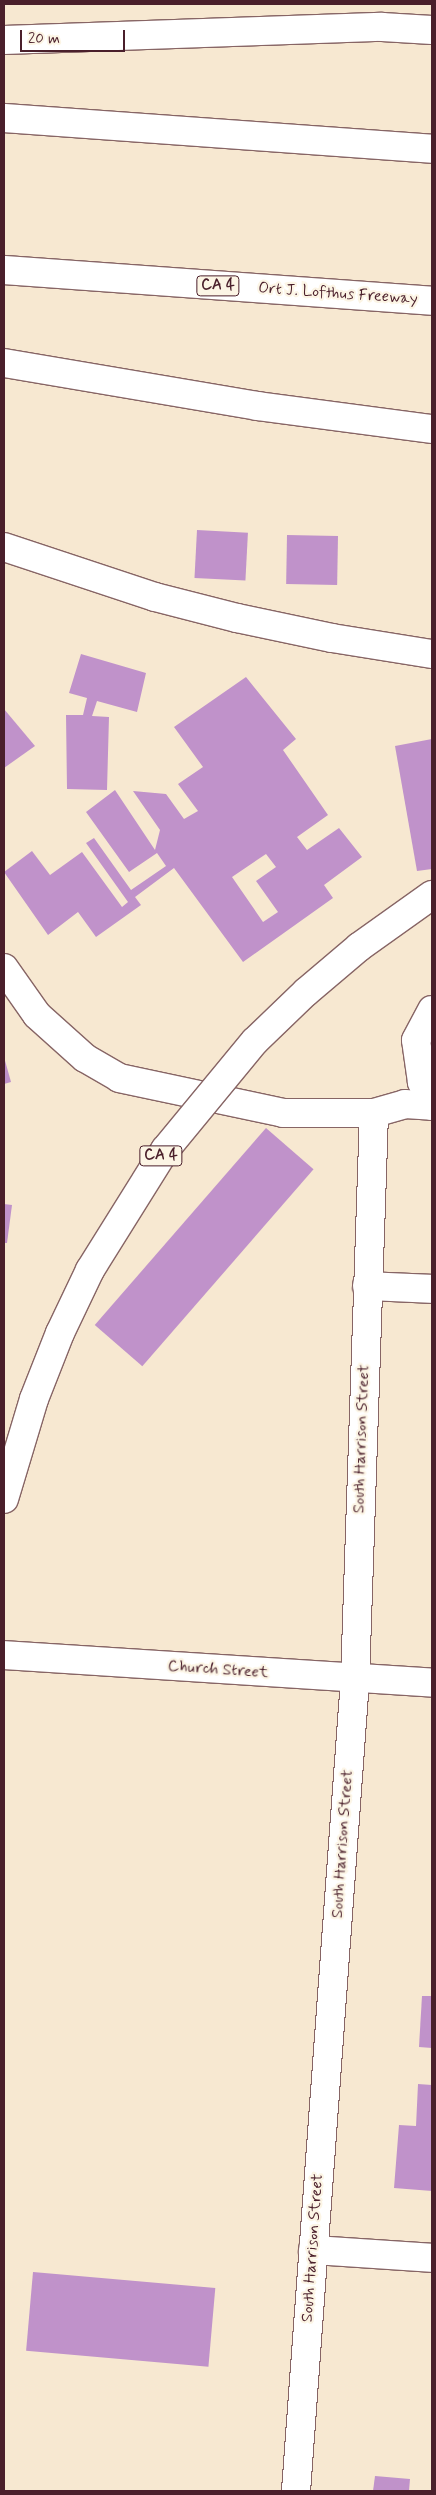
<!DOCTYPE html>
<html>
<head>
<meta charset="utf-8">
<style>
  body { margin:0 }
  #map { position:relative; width:436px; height:2495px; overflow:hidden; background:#f7e8d1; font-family:Mynerve,sans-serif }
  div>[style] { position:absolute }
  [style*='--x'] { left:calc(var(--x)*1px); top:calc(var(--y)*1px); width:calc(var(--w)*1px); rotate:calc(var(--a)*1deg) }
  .building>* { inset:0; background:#c092ca; transform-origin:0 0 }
  .roads { filter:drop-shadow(1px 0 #876565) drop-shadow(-1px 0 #876565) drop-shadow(0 1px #876565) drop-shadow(0 -1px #876565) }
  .minor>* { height:28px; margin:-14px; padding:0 14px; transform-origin:14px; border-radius:14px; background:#fff }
  .highway>* { height:28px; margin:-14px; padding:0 14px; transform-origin:14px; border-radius:14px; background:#fff }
  .bridges { filter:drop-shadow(1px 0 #876565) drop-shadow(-1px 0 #876565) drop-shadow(0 1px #876565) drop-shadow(0 -1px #876565) }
  .highway-bridge>* { height:28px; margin:-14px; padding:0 14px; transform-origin:14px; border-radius:14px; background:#fff }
  span { translate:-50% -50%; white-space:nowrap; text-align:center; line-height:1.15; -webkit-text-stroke:4.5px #fcf5e5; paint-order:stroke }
  .shield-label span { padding:1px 4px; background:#fcf5e5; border:1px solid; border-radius:4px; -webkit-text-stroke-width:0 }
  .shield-label { font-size:15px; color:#4a1f2b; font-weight:700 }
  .street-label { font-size:16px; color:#4a1f2b }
  .frame { position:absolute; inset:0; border:5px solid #4a1f2b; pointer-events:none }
  .scale { position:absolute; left:20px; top:30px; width:105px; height:22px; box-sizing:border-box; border:2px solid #4a1f2b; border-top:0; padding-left:6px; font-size:15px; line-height:18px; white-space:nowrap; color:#4a1f2b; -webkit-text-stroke:4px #fcf5e5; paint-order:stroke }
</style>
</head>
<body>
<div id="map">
  <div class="building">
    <div style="left:197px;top:530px;width:51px;height:48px;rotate:3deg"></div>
    <div style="left:287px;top:535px;width:51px;height:49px;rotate:1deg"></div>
    <div style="clip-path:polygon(81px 654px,146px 673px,137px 712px,97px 701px,92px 716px,109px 717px,107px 790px,67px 789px,66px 715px,83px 715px,87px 698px,69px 693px)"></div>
    <div style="clip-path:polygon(evenodd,246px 677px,296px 739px,283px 750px,328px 815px,297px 837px,307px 850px,339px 828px,362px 857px,324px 885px,333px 898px,243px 962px,174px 868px,135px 897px,141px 905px,96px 937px,78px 912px,48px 935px,4px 872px,32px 851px,50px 875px,82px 852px,122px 907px,128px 902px,86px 843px,94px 838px,131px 890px,166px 866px,157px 853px,129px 872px,86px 812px,115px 790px,155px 850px,160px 830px,133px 791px,166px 794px,184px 819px,198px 811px,178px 784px,203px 767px,174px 727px,246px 677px,266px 854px,276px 867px,256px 881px,278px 912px,263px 922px,232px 877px,266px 854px)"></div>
    <div style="clip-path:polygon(4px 709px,35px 746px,4px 768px)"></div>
    <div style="clip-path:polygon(432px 739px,432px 869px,417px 871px,395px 746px)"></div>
    <div style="clip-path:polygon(4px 1057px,11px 1082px,4px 1084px)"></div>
    <div style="left:266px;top:1128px;width:63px;height:261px;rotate:41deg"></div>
    <div style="clip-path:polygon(4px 1204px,12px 1205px,7px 1243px,4px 1243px)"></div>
    <div style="clip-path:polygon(422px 1996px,432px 1996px,432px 2048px,419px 2047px)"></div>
    <div style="clip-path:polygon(418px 2084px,432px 2085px,432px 2191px,394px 2188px,399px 2125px,416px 2126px)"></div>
    <div style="left:33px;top:2272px;width:183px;height:79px;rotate:5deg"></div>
    <div style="clip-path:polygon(375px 2476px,410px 2479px,409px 2491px,373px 2491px)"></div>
  </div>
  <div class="roads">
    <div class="minor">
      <div style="--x:4;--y:968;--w:57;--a:54.9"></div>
      <div style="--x:37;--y:1015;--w:64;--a:41.9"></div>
      <div style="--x:85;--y:1058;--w:39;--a:30"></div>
      <div style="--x:119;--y:1078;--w:168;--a:12"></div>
      <div style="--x:283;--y:1113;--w:91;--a:0"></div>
      <div style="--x:432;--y:1106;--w:26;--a:-113"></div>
      <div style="--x:422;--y:1082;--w:42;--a:-98.1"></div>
      <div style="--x:416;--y:1040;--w:34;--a:-62"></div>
      <div style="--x:367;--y:1286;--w:65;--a:2.6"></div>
      <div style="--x:4;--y:1655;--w:429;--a:3.7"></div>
      <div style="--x:313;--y:2250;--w:119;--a:3.8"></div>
      <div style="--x:296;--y:2491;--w:813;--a:-85.84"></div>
      <div style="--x:355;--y:1680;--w:567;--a:-88.08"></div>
      <div style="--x:374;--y:1113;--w:32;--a:-16"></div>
      <div style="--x:405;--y:1104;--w:27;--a:4"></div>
    </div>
    <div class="highway">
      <div style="--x:4;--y:40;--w:378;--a:-2"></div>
      <div style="--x:382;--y:27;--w:50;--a:3.4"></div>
      <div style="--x:4;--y:118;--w:429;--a:4.1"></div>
      <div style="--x:4;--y:270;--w:429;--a:4.1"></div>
      <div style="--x:4;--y:363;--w:257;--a:9.6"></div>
      <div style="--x:257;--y:406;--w:177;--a:7.5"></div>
      <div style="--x:4;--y:547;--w:159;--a:18.3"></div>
      <div style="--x:155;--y:597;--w:85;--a:14.4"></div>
      <div style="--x:237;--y:618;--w:97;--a:11.9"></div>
      <div style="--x:332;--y:638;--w:101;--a:9.1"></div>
    </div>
  </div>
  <div class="bridges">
    <div class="highway-bridge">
      <div style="--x:4;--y:1499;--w:104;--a:-73.3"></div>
      <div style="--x:34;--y:1399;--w:71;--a:-68.5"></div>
      <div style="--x:60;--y:1333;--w:70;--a:-64.5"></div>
      <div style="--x:90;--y:1270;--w:142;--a:-58"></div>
      <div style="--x:165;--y:1150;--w:141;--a:-50.5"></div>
      <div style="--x:255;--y:1041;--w:71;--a:-43.9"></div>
      <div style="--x:306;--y:992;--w:70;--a:-40.3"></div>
      <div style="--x:359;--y:947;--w:90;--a:-35.5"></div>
    </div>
  </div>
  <div class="shield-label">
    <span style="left:218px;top:286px">CA 4</span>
    <span style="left:161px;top:1156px">CA 4</span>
  </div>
  <div class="street-label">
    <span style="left:338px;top:294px;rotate:4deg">Ort J. Lofthus Freeway</span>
    <span style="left:362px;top:1439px;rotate:-88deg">South Harrison Street</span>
    <span style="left:218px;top:1670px;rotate:4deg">Church Street</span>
    <span style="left:343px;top:1844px;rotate:-86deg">South Harrison Street</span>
    <span style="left:313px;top:2248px;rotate:-86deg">South Harrison Street</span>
  </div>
  <div class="frame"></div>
  <div class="scale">20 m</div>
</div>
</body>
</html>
